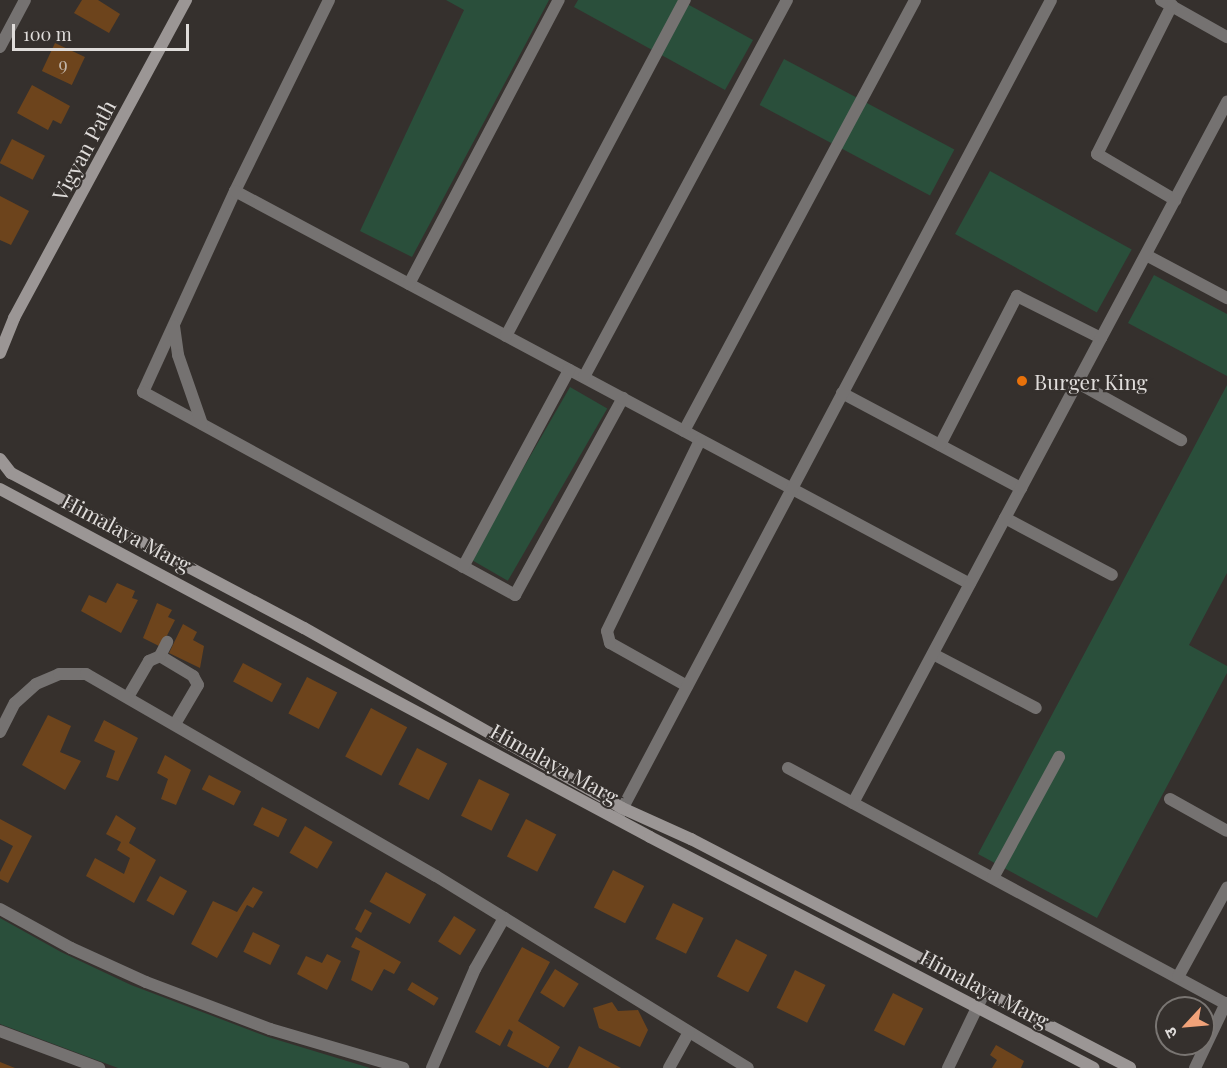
<!DOCTYPE html>
<html>
<head>
<meta charset="utf-8">
<style>
  body { margin:0 }
  #map { position:relative; width:1227px; height:1068px; overflow:hidden; background:#35302d; font-family:"Playfair Display","Noto Sans Devanagari",serif }
  div>[style] { position:absolute }
  [style*='--x'] { left:calc(var(--x)*1px); top:calc(var(--y)*1px); width:calc(var(--w)*1px); rotate:calc(var(--a)*1deg) }
  .green>* { inset:0; background:#2a4f3b; transform-origin:0 0 }
  .building>* { inset:0; background:#6d441c; transform-origin:0 0 }
  .street>* { height:12px; margin:-6px; padding:0 6px; transform-origin:6px; border-radius:6px; background:#757271 }
  .secondary>* { height:12px; margin:-6px; padding:0 6px; transform-origin:6px; border-radius:6px; background:#9b9695 }
  .dots>* { width:16px; height:16px; translate:-50% -50%; box-sizing:border-box; border:3px solid #35302d; border-radius:50% }
  span { translate:-50% -50%; white-space:nowrap; text-align:center; line-height:1.15; -webkit-text-stroke:4.5px #35302d; paint-order:stroke }
  .number-label { font-size:18px; color:#c2b6aa }
  .number-label span { -webkit-text-stroke-width:0 }
  .street-label { font-size:21px; color:#dfdcda }
  .poi-label { font-size:21px; color:#dfdcda }
  .left { translate:0 -50%; text-align:left }
  .north { position:absolute; left:1155px; top:996px; width:60px; height:60px; box-sizing:border-box; background:#35302d; border:2px solid #797572; border-radius:50%; rotate:244deg; font-size:16px; font-weight:700; line-height:24px; text-align:center; color:#dfdcda }
  .north::after { content:''; display:block; margin:auto; width:21px; height:27px; background:#f0a279; clip-path:polygon(50% 0,100% 100%,50% 72%,0 100%) }
  .scale { position:absolute; left:12px; top:24px; width:177px; height:27px; box-sizing:border-box; border:3px solid #dfdcda; border-top:0; padding-left:8px; font-size:18px; line-height:21px; white-space:nowrap; color:#dfdcda; -webkit-text-stroke:4px #35302d; paint-order:stroke }
</style>
</head>
<body>
<div id="map">
  <div class="green">
    <div style="clip-path:polygon(446px 0,549px 0,412px 257px,360px 231px,464px 10px)"></div>
    <div style="clip-path:polygon(578px 0,680px 0,753px 40px,725px 90px,574px 7px)"></div>
    <div style="left:784px;top:59px;width:193px;height:52px;rotate:28deg"></div>
    <div style="left:990px;top:171px;width:162px;height:72px;rotate:29deg"></div>
    <div style="clip-path:polygon(1154px 275px,1227px 314px,1227px 376px,1128px 323px)"></div>
    <div style="clip-path:polygon(1227px 385px,1227px 573px,1189px 645px,1227px 666px,1227px 673px,1097px 918px,978px 854px)"></div>
    <div style="left:570px;top:387px;width:43px;height:199px;rotate:30deg"></div>
    <div style="clip-path:polygon(0 918px,61px 952px,131px 985px,268px 1037px,370px 1068px,118px 1068px,0 1024px)"></div>
  </div>
  <div class="building">
    <div style="clip-path:polygon(82px 0,98px 0,120px 14px,109px 33px,74px 13px)"></div>
    <div style="left:55px;top:43px;width:33px;height:31px;rotate:25deg"></div>
    <div style="clip-path:polygon(32px 85px,70px 106px,61px 124px,53px 120px,48px 130px,17px 113px)"></div>
    <div style="left:12px;top:139px;width:37px;height:27px;rotate:27deg"></div>
    <div style="clip-path:polygon(0 196px,29px 211px,11px 245px,0 240px)"></div>
    <div style="clip-path:polygon(117px 583px,135px 591px,132px 598px,138px 600px,121px 633px,81px 611px,89px 595px,106px 603px)"></div>
    <div style="clip-path:polygon(157px 603px,172px 610px,168px 617px,175px 620px,161px 647px,143px 638px)"></div>
    <div style="clip-path:polygon(183px 624px,197px 632px,193px 640px,204px 646px,200px 668px,169px 653px)"></div>
    <div style="left:243px;top:663px;width:44px;height:21px;rotate:28deg"></div>
    <div style="left:307px;top:677px;width:34px;height:41px;rotate:27deg"></div>
    <div style="left:371px;top:708px;width:41px;height:55px;rotate:28deg"></div>
    <div style="clip-path:polygon(48px 715px,71px 726px,60px 752px,81px 761px,65px 790px,22px 765px)"></div>
    <div style="clip-path:polygon(104px 720px,138px 738px,118px 781px,106px 777px,115px 751px,94px 741px)"></div>
    <div style="left:417px;top:748px;width:34px;height:41px;rotate:27deg"></div>
    <div style="clip-path:polygon(165px 755px,191px 770px,176px 805px,161px 799px,168px 779px,157px 773px)"></div>
    <div style="left:209px;top:775px;width:36px;height:16px;rotate:27deg"></div>
    <div style="left:479px;top:779px;width:34px;height:41px;rotate:26deg"></div>
    <div style="left:262px;top:807px;width:28px;height:20px;rotate:26deg"></div>
    <div style="clip-path:polygon(116px 815px,136px 828px,129px 843px,156px 860px,134px 903px,86px 876px,95px 858px,124px 874px,130px 858px,117px 850px,121px 842px,106px 834px)"></div>
    <div style="clip-path:polygon(0 819px,32px 836px,8px 883px,0 879px,0 872px,13px 846px,0 839px)"></div>
    <div style="left:526px;top:819px;width:34px;height:42px;rotate:27deg"></div>
    <div style="left:305px;top:826px;width:32px;height:31px;rotate:30deg"></div>
    <div style="left:613px;top:870px;width:35px;height:42px;rotate:27deg"></div>
    <div style="left:386px;top:872px;width:46px;height:34px;rotate:29deg"></div>
    <div style="left:160px;top:876px;width:31px;height:28px;rotate:29deg"></div>
    <div style="clip-path:polygon(253px 887px,263px 892px,253px 908px,247px 905px,217px 958px,191px 944px,213px 901px,237px 912px)"></div>
    <div style="left:673px;top:903px;width:34px;height:40px;rotate:26deg"></div>
    <div style="clip-path:polygon(365px 909px,372px 913px,361px 933px,355px 929px)"></div>
    <div style="left:454px;top:916px;width:26px;height:30px;rotate:32deg"></div>
    <div style="left:253px;top:932px;width:30px;height:22px;rotate:26deg"></div>
    <div style="clip-path:polygon(356px 937px,401px 962px,394px 974px,384px 969px,372px 991px,351px 980px,360px 951px,351px 947px)"></div>
    <div style="left:736px;top:939px;width:35px;height:42px;rotate:27deg"></div>
    <div style="clip-path:polygon(522px 947px,550px 962px,518px 1021px,560px 1047px,548px 1068px,507px 1046px,513px 1032px,509px 1029px,500px 1046px,475px 1032px)"></div>
    <div style="clip-path:polygon(327px 954px,341px 961px,327px 990px,297px 974px,306px 956px,322px 963px)"></div>
    <div style="left:555px;top:969px;width:28px;height:28px;rotate:32deg"></div>
    <div style="left:795px;top:970px;width:34px;height:42px;rotate:26deg"></div>
    <div style="left:412px;top:982px;width:31px;height:9px;rotate:31deg"></div>
    <div style="left:893px;top:993px;width:34px;height:42px;rotate:27deg"></div>
    <div style="clip-path:polygon(612px 1002px,618px 1011px,638px 1010px,648px 1030px,640px 1047px,599px 1028px,593px 1008px)"></div>
    <div style="clip-path:polygon(996px 1045px,1024px 1061px,1021px 1068px,992px 1068px,997px 1060px,990px 1055px)"></div>
    <div style="clip-path:polygon(579px 1046px,621px 1068px,568px 1068px)"></div>
    <div style="clip-path:polygon(0 1062px,15px 1068px,0 1068px)"></div>
  </div>
  <div class="street">
    <div style="--x:329;--y:0;--w:213;--a:116.2"></div>
    <div style="--x:235;--y:191;--w:221;--a:114.6"></div>
    <div style="--x:143;--y:392;--w:424;--a:28.6"></div>
    <div style="--x:515;--y:595;--w:225;--a:-61.3"></div>
    <div style="--x:1161;--y:0;--w:76;--a:29.3"></div>
    <div style="--x:1172;--y:5;--w:167;--a:116.7"></div>
    <div style="--x:1097;--y:154;--w:91;--a:30.5"></div>
    <div style="--x:0;--y:47;--w:53;--a:-62"></div>
    <div style="--x:235;--y:191;--w:833;--a:28.13"></div>
    <div style="--x:1146;--y:255;--w:92;--a:28"></div>
    <div style="--x:409;--y:284;--w:321;--a:-62.2"></div>
    <div style="--x:174;--y:326;--w:29;--a:82"></div>
    <div style="--x:178;--y:355;--w:73;--a:70.8"></div>
    <div style="--x:506;--y:336;--w:381;--a:-62"></div>
    <div style="--x:584;--y:377;--w:428;--a:-61.7"></div>
    <div style="--x:1078;--y:383;--w:118;--a:29"></div>
    <div style="--x:842;--y:393;--w:203;--a:28"></div>
    <div style="--x:684;--y:431;--w:489;--a:-61.8"></div>
    <div style="--x:940;--y:445;--w:168;--a:-62.7"></div>
    <div style="--x:1017;--y:296;--w:94;--a:26.6"></div>
    <div style="--x:1005;--y:518;--w:121;--a:28"></div>
    <div style="--x:463;--y:567;--w:224;--a:-61.7"></div>
    <div style="--x:933;--y:654;--w:116;--a:27.7"></div>
    <div style="--x:160;--y:656;--w:39;--a:31"></div>
    <div style="--x:193;--y:676;--w:10;--a:61"></div>
    <div style="--x:198;--y:685;--w:45;--a:120.5"></div>
    <div style="--x:687;--y:686;--w:88;--a:-150.8"></div>
    <div style="--x:610;--y:643;--w:12;--a:-104"></div>
    <div style="--x:607;--y:631;--w:212;--a:-64"></div>
    <div style="--x:128;--y:697;--w:42;--a:-59.7"></div>
    <div style="--x:149;--y:661;--w:12;--a:-24"></div>
    <div style="--x:160;--y:656;--w:16;--a:-63"></div>
    <div style="--x:0;--y:732;--w:33;--a:-63"></div>
    <div style="--x:15;--y:703;--w:28;--a:-42"></div>
    <div style="--x:36;--y:684;--w:25;--a:-23"></div>
    <div style="--x:59;--y:674;--w:27;--a:0"></div>
    <div style="--x:86;--y:674;--w:404;--a:30"></div>
    <div style="--x:436;--y:876;--w:366;--a:31.6"></div>
    <div style="--x:788;--y:768;--w:498;--a:28.3"></div>
    <div style="--x:1170;--y:799;--w:65;--a:29.3"></div>
    <div style="--x:853;--y:803;--w:795;--a:-61.92"></div>
    <div style="--x:619;--y:815;--w:922;--a:-62.07"></div>
    <div style="--x:993;--y:878;--w:138;--a:-61.4"></div>
    <div style="--x:0;--y:909;--w:81;--a:28.8"></div>
    <div style="--x:71;--y:948;--w:82;--a:24.4"></div>
    <div style="--x:146;--y:982;--w:133;--a:20.8"></div>
    <div style="--x:270;--y:1029;--w:139;--a:16.3"></div>
    <div style="--x:1178;--y:977;--w:102;--a:-61.2"></div>
    <div style="--x:0;--y:1031;--w:106;--a:20.5"></div>
    <div style="--x:432;--y:1068;--w:108;--a:-66.5"></div>
    <div style="--x:475;--y:969;--w:59;--a:-60.4"></div>
    <div style="--x:669;--y:1068;--w:41;--a:-60.9"></div>
    <div style="--x:948;--y:1068;--w:85;--a:-64.3"></div>
    <div style="--x:1195;--y:1068;--w:72;--a:-64.5"></div>
  </div>
  <div class="secondary">
    <div style="--x:0;--y:353;--w:38;--a:-68"></div>
    <div style="--x:14;--y:318;--w:362;--a:-61.6"></div>
    <div style="--x:0;--y:459;--w:18;--a:52"></div>
    <div style="--x:11;--y:473;--w:331;--a:27.9"></div>
    <div style="--x:304;--y:628;--w:365;--a:29.5"></div>
    <div style="--x:622;--y:808;--w:76;--a:24.2"></div>
    <div style="--x:691;--y:839;--w:495;--a:27.5"></div>
    <div style="--x:0;--y:489;--w:737;--a:28.16"></div>
    <div style="--x:650;--y:837;--w:500;--a:27.5"></div>
  </div>
  <div class="dots">
    <div style="left:1022px;top:381px;background:#e8710a"></div>
  </div>
  <div class="number-label">
    <span style="left:63px;top:64px">9</span>
  </div>
  <div class="street-label">
    <span style="left:83px;top:150px;rotate:-62deg">Vigyan Path</span>
    <span style="left:127px;top:532px;rotate:28deg">Himalaya Marg</span>
    <span style="left:555px;top:763px;rotate:29deg">Himalaya Marg</span>
    <span style="left:985px;top:988px;rotate:28deg">Himalaya Marg</span>
  </div>
  <div class="poi-label">
    <span class="left" style="left:1034px;top:381px">Burger King</span>
  </div>
  <div class="north">उ</div>
  <div class="scale">100 m</div>
</div>
</body>
</html>
